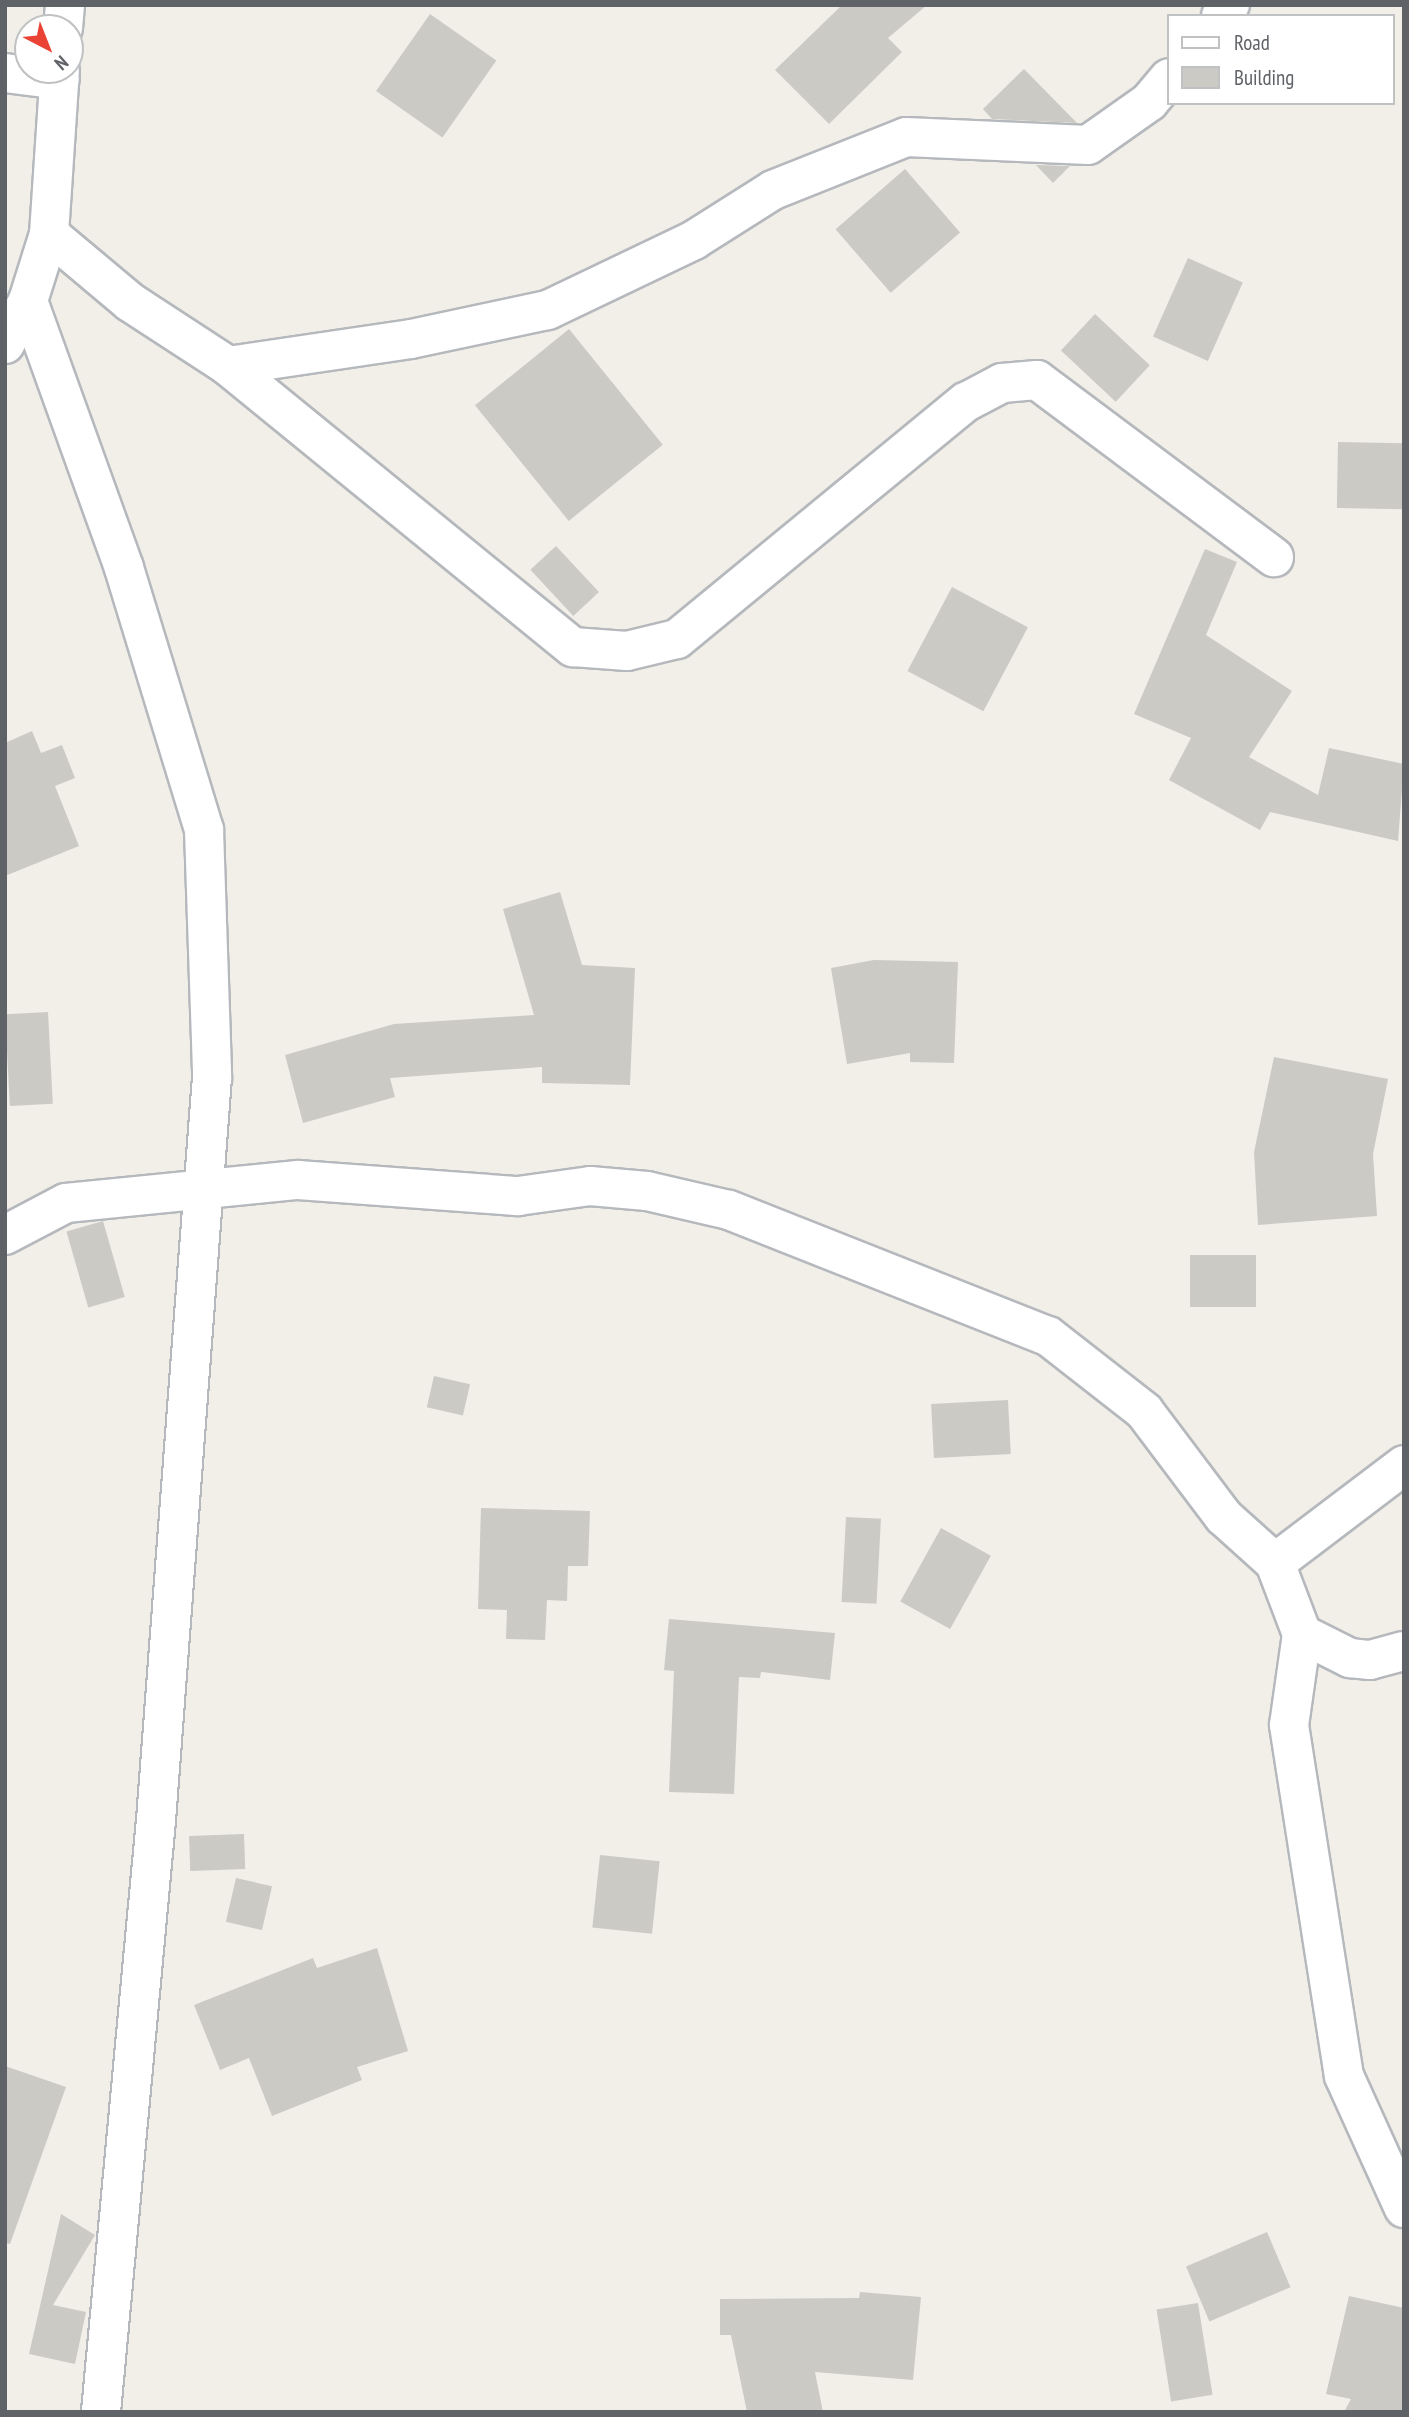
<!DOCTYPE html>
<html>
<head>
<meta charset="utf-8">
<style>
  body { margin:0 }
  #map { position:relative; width:1409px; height:2417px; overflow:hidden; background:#f1efe8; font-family:"PT Sans Narrow",sans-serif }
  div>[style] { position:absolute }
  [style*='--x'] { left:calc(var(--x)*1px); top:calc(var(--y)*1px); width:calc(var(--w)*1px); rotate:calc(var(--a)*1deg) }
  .building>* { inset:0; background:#cccac5; transform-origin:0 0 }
  .roads { filter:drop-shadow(2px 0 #b5b8bc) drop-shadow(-2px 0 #b5b8bc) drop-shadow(0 2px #b5b8bc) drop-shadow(0 -2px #b5b8bc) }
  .minor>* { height:38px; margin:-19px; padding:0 19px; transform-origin:19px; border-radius:19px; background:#fff }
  span { translate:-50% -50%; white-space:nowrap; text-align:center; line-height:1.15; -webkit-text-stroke:5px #fff; paint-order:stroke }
  .frame { position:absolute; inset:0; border:7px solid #5f6368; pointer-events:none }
  .legend { position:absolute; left:1167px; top:14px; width:228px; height:91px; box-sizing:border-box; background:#fff; border:2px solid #bfc1c3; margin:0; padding:9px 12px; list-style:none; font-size:21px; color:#5f6368 }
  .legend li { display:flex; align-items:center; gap:14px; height:35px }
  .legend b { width:35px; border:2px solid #bfc1c3 }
  .north { position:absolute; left:14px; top:14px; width:70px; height:70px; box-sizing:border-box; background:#fff; border:2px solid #bfc1c3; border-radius:50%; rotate:138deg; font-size:19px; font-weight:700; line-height:28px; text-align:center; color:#5f6368 }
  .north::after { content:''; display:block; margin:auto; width:24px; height:32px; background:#ea4335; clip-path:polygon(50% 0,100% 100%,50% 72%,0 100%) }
</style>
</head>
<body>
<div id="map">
  <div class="building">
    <div style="clip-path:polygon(842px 5px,927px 5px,888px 38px,902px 52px,829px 124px,775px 70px)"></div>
    <div style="left:430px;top:14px;width:81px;height:94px;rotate:35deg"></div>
    <div style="clip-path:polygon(1024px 69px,1077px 123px,992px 119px,983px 109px)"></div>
    <div style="clip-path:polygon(1036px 165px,1070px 166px,1053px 183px)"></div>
    <div style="left:905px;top:169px;width:84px;height:92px;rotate:49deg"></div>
    <div style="left:1188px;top:258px;width:60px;height:86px;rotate:24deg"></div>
    <div style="left:1095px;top:314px;width:75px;height:50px;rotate:43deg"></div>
    <div style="left:569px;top:329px;width:149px;height:121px;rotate:51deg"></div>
    <div style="left:1338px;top:442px;width:66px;height:66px;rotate:1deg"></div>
    <div style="left:556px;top:546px;width:63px;height:35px;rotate:47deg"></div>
    <div style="clip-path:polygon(1205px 549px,1237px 562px,1206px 635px,1292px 691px,1249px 757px,1318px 795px,1329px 748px,1404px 764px,1398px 841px,1270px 812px,1260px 830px,1169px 780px,1191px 738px,1134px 714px)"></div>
    <div style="left:952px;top:587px;width:86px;height:95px;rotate:28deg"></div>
    <div style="clip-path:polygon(32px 731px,41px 753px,62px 745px,75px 778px,55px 786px,79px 846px,5px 876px,5px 743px)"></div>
    <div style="clip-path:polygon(560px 892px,582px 965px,635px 968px,630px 1085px,542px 1083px,542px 1067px,390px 1078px,395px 1097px,303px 1123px,285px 1055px,394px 1024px,534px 1015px,503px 909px)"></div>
    <div style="clip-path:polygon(874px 960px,958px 962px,954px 1063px,910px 1062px,910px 1053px,847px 1064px,831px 968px)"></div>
    <div style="left:48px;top:1012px;width:92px;height:43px;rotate:87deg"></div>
    <div style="clip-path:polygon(1274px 1057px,1388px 1079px,1373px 1154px,1377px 1216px,1258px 1225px,1254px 1152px)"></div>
    <div style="left:103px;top:1221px;width:79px;height:38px;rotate:74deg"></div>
    <div style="left:1190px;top:1255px;width:66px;height:52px"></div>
    <div style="left:434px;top:1376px;width:37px;height:32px;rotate:13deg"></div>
    <div style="left:1008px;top:1400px;width:54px;height:77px;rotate:87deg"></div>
    <div style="clip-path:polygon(481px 1508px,590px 1511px,588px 1566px,568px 1566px,567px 1601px,547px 1600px,545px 1640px,506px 1639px,507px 1610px,478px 1609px)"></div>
    <div style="left:846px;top:1517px;width:35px;height:85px;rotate:3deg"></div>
    <div style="left:941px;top:1528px;width:57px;height:84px;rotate:29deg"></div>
    <div style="clip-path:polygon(669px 1619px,835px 1633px,830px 1680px,761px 1672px,760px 1678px,739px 1677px,734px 1794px,669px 1792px,674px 1671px,664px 1670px)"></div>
    <div style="left:244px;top:1834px;width:35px;height:55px;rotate:88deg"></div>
    <div style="left:600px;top:1855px;width:60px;height:73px;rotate:6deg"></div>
    <div style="left:236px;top:1878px;width:37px;height:45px;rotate:13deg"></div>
    <div style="clip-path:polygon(377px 1948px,408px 2051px,357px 2067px,362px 2080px,272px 2116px,249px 2058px,220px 2070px,194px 2005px,313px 1958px,317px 1968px)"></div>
    <div style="clip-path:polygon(5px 2066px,66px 2087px,10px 2244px,5px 2243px)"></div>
    <div style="clip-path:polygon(61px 2214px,95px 2235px,53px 2305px,86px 2312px,75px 2364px,29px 2354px)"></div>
    <div style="left:1267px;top:2232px;width:60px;height:88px;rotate:67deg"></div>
    <div style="clip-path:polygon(860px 2292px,921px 2297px,913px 2380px,815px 2372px,823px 2412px,747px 2412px,731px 2335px,720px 2335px,720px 2299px,859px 2298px)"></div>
    <div style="clip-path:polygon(1349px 2296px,1404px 2308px,1404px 2412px,1344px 2412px,1351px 2399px,1326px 2394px)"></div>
    <div style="left:1198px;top:2303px;width:93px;height:42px;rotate:81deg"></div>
  </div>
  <div class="roads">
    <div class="minor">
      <div style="--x:1221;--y:16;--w:14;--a:-51"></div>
      <div style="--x:63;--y:28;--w:23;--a:-85"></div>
      <div style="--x:5;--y:73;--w:55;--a:7.3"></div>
      <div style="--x:49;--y:234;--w:106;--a:40"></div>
      <div style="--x:130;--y:302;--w:117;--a:33.1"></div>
      <div style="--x:228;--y:366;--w:185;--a:-8.4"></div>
      <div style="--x:411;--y:339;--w:140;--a:-12"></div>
      <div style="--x:548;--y:310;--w:162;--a:-25.6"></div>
      <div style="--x:694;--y:240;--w:93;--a:-32.3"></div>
      <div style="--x:773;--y:190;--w:143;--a:-21.7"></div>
      <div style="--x:906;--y:137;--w:182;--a:2.5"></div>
      <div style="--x:1088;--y:145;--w:75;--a:-35.2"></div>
      <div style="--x:1149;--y:102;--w:31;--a:-50"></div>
      <div style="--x:28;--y:301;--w:284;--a:70.2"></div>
      <div style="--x:124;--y:568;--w:274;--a:73"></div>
      <div style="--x:204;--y:830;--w:247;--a:88.1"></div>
      <div style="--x:212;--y:1077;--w:745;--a:94.31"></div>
      <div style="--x:156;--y:1820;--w:595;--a:95.31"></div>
      <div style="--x:5;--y:344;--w:49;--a:-61.9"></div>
      <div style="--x:28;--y:301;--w:70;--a:-72.6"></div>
      <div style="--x:49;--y:234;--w:164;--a:-86.2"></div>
      <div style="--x:228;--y:366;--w:445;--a:39.2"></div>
      <div style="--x:573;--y:647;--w:54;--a:4.2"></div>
      <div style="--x:627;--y:651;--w:51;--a:-13.5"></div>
      <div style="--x:677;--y:639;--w:374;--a:-39.4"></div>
      <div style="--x:966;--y:402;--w:41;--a:-27.8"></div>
      <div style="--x:1002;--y:383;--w:35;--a:-5"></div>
      <div style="--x:1037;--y:380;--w:296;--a:36.8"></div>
      <div style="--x:5;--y:1235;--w:69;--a:-27.7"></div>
      <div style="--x:66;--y:1203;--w:233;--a:-5.7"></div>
      <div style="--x:298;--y:1180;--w:221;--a:4.2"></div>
      <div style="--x:518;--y:1196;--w:73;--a:-7.9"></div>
      <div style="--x:590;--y:1186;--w:57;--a:5"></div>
      <div style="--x:647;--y:1191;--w:84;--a:13"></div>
      <div style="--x:729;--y:1210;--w:343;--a:21.6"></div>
      <div style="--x:1048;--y:1336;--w:122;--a:38"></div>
      <div style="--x:1144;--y:1411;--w:133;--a:53"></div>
      <div style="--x:1224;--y:1517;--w:69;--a:42"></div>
      <div style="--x:1275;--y:1563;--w:162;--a:-37.2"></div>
      <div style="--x:1275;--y:1563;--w:76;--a:69.2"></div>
      <div style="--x:1302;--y:1634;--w:54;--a:26.6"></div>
      <div style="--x:1350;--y:1658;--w:20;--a:6"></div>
      <div style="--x:1370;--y:1660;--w:35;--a:-15"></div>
      <div style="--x:1302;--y:1634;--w:92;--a:98.1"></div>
      <div style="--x:1289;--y:1725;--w:355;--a:81.1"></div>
      <div style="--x:1344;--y:2076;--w:145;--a:65.6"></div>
    </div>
  </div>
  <div class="frame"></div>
  <ul class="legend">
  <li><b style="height:9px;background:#fff"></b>Road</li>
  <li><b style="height:19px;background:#cccac5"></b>Building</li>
  </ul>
  <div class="north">N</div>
</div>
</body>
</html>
